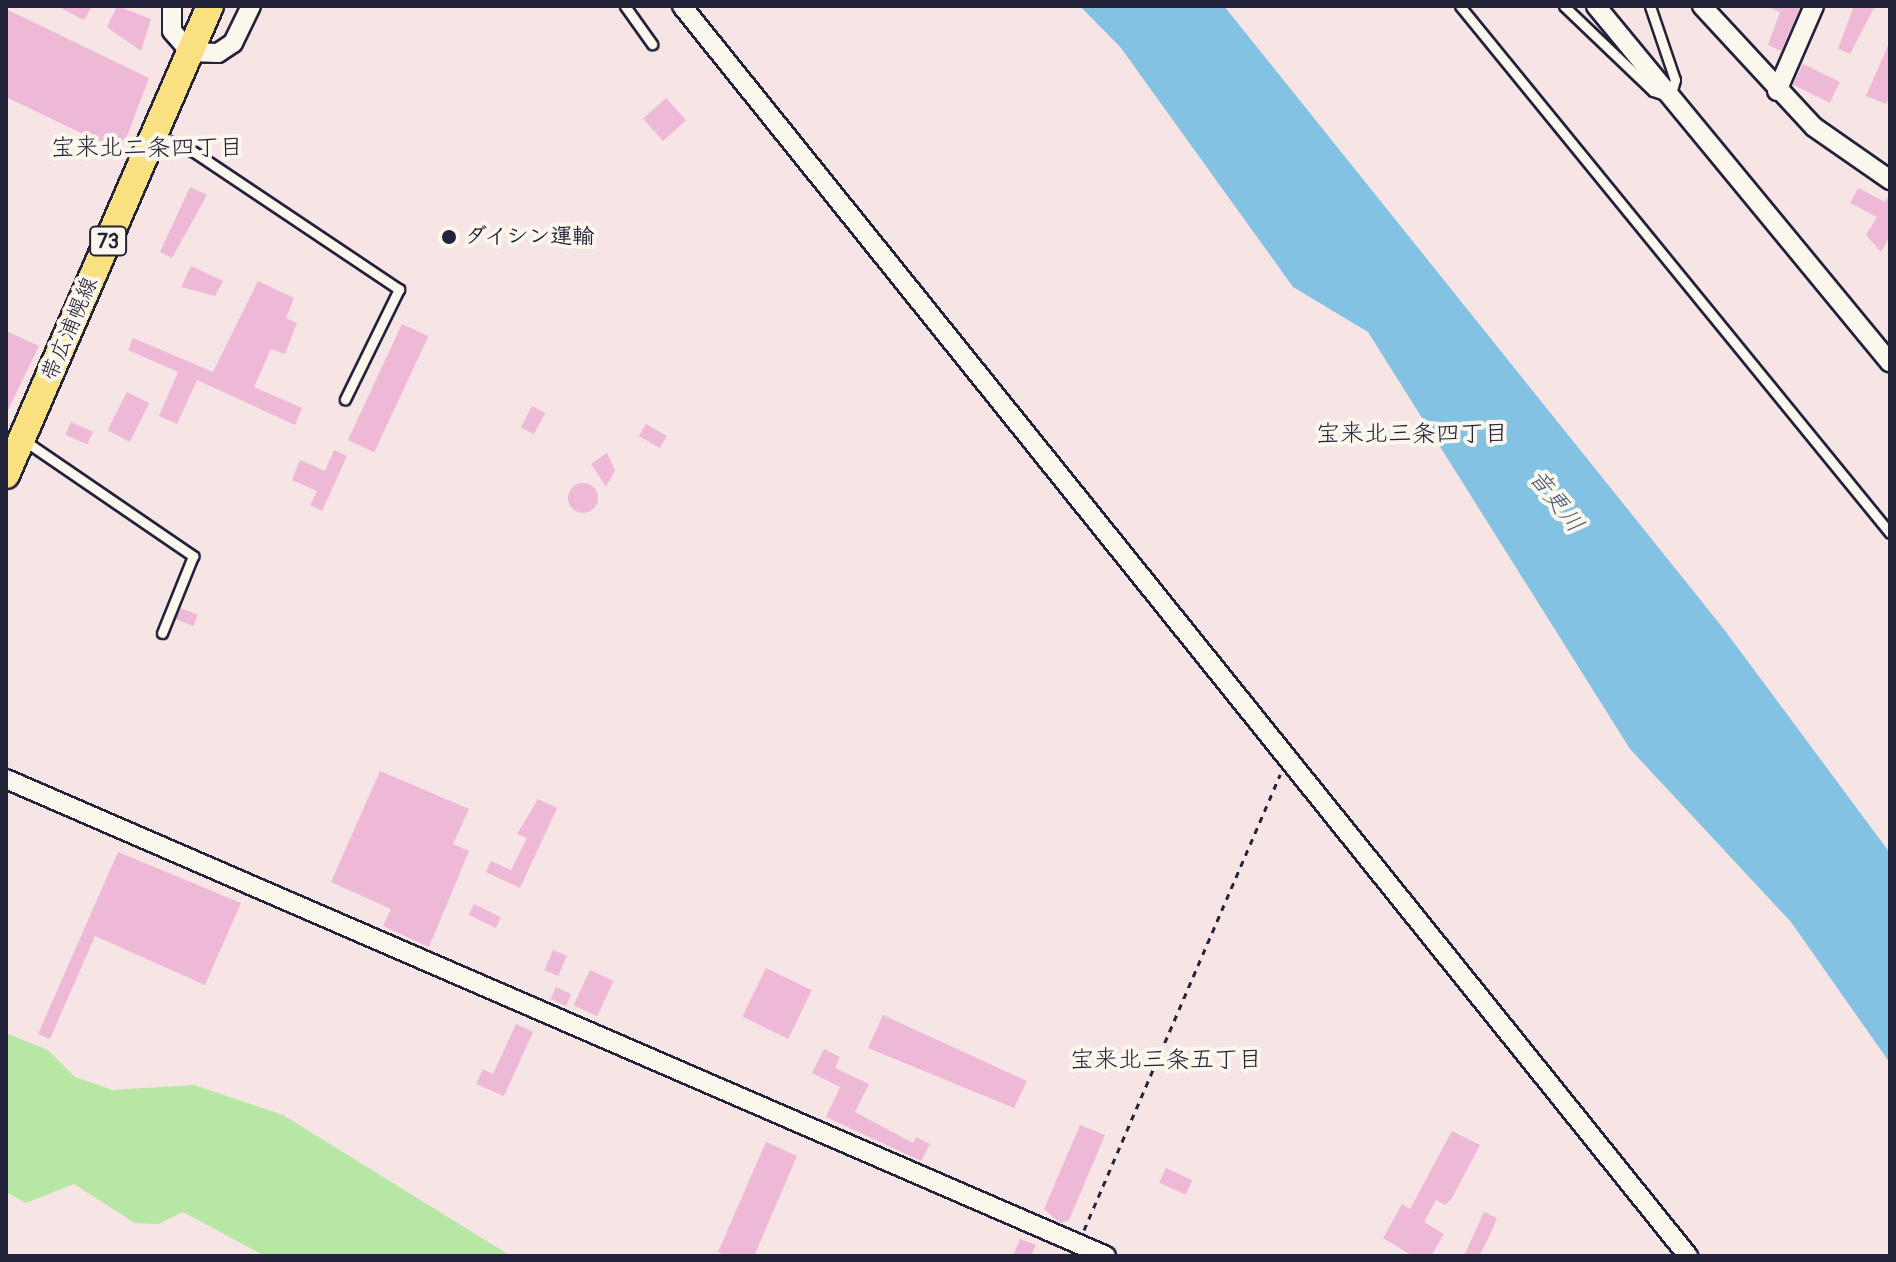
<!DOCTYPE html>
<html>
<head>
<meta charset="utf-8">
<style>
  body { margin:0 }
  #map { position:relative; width:1896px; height:1262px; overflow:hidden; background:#f7e4e5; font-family:Pangolin,"Klee One",sans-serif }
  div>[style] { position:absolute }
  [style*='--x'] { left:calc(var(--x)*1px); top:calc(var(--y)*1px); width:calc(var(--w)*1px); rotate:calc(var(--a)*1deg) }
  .green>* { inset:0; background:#b8e6a4 }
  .water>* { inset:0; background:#84c2e4 }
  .building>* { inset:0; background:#edb9d6; transform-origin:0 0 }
  .round { border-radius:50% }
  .path>* { height:3px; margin-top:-1.5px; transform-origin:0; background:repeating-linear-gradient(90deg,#22223b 0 6px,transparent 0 12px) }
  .roads { filter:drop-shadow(2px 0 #22223b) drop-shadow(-2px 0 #22223b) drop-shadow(0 2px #22223b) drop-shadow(0 -2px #22223b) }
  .lane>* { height:9px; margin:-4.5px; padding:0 4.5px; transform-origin:4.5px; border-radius:4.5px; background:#fbf7ec }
  .street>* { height:18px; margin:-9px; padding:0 9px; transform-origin:9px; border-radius:9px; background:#fbf7ec }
  .primary>* { height:26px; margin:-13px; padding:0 13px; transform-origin:13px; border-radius:13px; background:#f9e181 }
  .dots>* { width:22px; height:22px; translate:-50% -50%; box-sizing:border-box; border:4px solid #fbf7ec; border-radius:50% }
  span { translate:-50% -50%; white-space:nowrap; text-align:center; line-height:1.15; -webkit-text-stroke:8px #fbf7ec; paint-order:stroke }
  .shield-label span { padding:2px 6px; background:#fbf7ec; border:2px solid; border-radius:6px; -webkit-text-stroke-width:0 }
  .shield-label { font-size:20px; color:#22223b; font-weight:700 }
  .poi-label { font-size:22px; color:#22223b; font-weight:700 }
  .left { translate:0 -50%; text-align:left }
  .street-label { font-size:22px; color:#22223b }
  .neighbourhood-label { font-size:24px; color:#22223b }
  .water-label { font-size:24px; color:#445a76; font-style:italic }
  .frame { position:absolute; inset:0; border:8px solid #22223b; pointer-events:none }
</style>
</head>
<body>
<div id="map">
  <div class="green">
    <div style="clip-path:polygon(6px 1033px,48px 1050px,75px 1077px,112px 1090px,194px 1085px,283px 1115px,511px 1256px,265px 1256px,183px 1212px,158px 1224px,135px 1223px,74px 1184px,26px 1203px,6px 1192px)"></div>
  </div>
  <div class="water">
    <div style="clip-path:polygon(1080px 6px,1224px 6px,1723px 628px,1890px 853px,1890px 1063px,1791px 922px,1630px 749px,1368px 332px,1293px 287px,1121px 48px)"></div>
  </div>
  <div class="building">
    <div style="clip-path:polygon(57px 6px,92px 6px,84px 20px)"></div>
    <div style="clip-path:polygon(117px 6px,151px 19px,141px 51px,107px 27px)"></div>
    <div style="clip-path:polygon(1766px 6px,1801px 6px,1781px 51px,1768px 45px,1780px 12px)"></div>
    <div style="clip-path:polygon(1854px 6px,1875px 6px,1850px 54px,1838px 49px)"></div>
    <div style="clip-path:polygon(6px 9px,149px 78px,121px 152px,6px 97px)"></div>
    <div style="clip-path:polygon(1890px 41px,1890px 95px,1886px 104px,1866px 96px)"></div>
    <div style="left:1803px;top:64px;width:41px;height:23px;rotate:26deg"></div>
    <div style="left:666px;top:98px;width:30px;height:31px;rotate:48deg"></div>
    <div style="clip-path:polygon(190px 187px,207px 195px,172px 258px,160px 252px)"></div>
    <div style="clip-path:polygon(1858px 188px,1885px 202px,1890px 193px,1890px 236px,1881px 252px,1866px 235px,1877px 217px,1850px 203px)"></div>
    <div style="clip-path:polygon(191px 266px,223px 281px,215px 296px,181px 287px)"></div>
    <div style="clip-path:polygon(258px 281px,294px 298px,286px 318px,297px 323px,285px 354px,271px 349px,254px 387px,302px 408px,295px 425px,197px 380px,177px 424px,159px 416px,178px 372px,128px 350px,133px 338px,213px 372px)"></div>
    <div style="left:402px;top:324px;width:29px;height:128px;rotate:25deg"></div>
    <div style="clip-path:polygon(6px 331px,39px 346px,6px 414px)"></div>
    <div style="left:127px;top:392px;width:25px;height:43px;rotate:27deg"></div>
    <div style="left:532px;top:406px;width:15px;height:24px;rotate:28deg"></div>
    <div style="left:71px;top:422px;width:24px;height:14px;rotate:24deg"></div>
    <div style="left:646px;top:424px;width:24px;height:14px;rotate:30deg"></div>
    <div style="clip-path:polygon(334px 450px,347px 456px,322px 511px,310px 505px,317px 491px,292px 480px,300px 460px,325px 471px)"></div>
    <div style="clip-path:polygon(607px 453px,615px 470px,606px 487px,591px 464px)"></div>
    <div class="round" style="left:568px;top:483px;width:30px;height:30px"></div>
    <div style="left:180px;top:608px;width:19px;height:12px;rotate:21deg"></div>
    <div style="clip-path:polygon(380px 771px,469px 809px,453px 844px,469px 851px,429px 947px,383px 926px,391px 909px,331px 882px)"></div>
    <div style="clip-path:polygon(538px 799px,557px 808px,520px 888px,486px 872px,491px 861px,511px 870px,527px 838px,517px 834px)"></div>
    <div style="clip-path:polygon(118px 852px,241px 903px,205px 985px,95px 936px,50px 1039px,38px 1034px)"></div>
    <div style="left:474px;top:904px;width:30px;height:12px;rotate:26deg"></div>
    <div style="left:553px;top:950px;width:15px;height:22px;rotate:23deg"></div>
    <div style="left:766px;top:968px;width:51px;height:54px;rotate:26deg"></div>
    <div style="left:590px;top:970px;width:26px;height:39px;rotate:25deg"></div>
    <div style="left:556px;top:987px;width:17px;height:13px;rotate:25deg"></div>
    <div style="clip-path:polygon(883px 1015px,1027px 1081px,1014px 1108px,868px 1048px)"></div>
    <div style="clip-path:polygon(516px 1024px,533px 1032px,504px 1096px,476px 1084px,483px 1069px,493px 1074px)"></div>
    <div style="clip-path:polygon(824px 1049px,840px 1057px,835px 1068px,869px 1084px,855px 1112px,913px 1143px,916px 1137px,930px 1144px,921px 1161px,826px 1117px,840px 1087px,812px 1073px)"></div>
    <div style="clip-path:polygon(1080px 1125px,1105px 1135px,1069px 1220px,1060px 1223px,1044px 1209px)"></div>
    <div style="clip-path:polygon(1452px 1131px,1480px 1145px,1452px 1198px,1445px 1205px,1436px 1200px,1424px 1222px,1444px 1234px,1431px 1256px,1413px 1256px,1383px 1238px,1402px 1204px,1410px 1209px)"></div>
    <div style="clip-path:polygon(766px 1142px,797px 1156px,754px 1256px,728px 1256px,718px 1252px)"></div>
    <div style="left:1166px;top:1168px;width:29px;height:16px;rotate:25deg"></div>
    <div style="clip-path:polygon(1484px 1212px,1497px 1218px,1489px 1237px,1479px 1256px,1464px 1256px)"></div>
    <div style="clip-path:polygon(1020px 1239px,1036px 1245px,1031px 1256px,1013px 1256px)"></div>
  </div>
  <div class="path">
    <div style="--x:1084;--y:1230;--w:496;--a:-66.7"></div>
  </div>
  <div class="roads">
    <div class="lane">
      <div style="--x:625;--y:6;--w:47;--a:54.6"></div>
      <div style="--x:1460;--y:6;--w:680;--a:50.79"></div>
      <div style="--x:1564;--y:6;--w:123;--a:43.7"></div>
      <div style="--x:1653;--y:91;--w:18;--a:19"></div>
      <div style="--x:1670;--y:97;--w:18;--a:-74"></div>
      <div style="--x:1675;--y:80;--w:78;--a:-108.7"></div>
      <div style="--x:157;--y:136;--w:40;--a:23.4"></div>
      <div style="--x:194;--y:152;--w:247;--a:33.8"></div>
      <div style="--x:399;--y:289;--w:123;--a:116.1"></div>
      <div style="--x:25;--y:441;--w:204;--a:34.4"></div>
      <div style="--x:193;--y:556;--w:83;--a:111.9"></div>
    </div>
    <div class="street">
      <div style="--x:172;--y:6;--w:25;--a:90"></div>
      <div style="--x:172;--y:31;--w:28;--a:49"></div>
      <div style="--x:190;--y:52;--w:28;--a:2"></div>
      <div style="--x:218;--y:53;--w:18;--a:-34"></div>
      <div style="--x:233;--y:43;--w:41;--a:-64.1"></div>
      <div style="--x:682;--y:6;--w:1605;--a:51.17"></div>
      <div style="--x:1596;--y:6;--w:462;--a:50.5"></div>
      <div style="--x:1702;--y:6;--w:165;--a:47.2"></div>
      <div style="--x:1814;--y:127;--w:93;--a:34.9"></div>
      <div style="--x:1777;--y:91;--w:93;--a:-66.5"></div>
      <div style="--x:6;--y:779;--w:1199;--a:23.44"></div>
    </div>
    <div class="primary">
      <div style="--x:6;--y:475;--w:511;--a:-66.49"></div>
    </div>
  </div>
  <div class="dots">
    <div style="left:449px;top:237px;background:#22223b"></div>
  </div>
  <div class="shield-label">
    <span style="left:108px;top:241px">73</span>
  </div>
  <div class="poi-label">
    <span class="left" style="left:465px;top:237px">ダイシン運輸</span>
  </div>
  <div class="street-label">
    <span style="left:70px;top:329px;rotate:-67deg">帯広浦幌線</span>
  </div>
  <div class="neighbourhood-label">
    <span style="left:147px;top:148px">宝来北二条四丁目</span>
    <span style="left:1412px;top:434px">宝来北三条四丁目</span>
    <span style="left:1166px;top:1060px">宝来北三条五丁目</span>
  </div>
  <div class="water-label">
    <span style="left:1556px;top:501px;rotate:52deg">音更川</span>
  </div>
  <div class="frame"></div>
</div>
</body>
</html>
